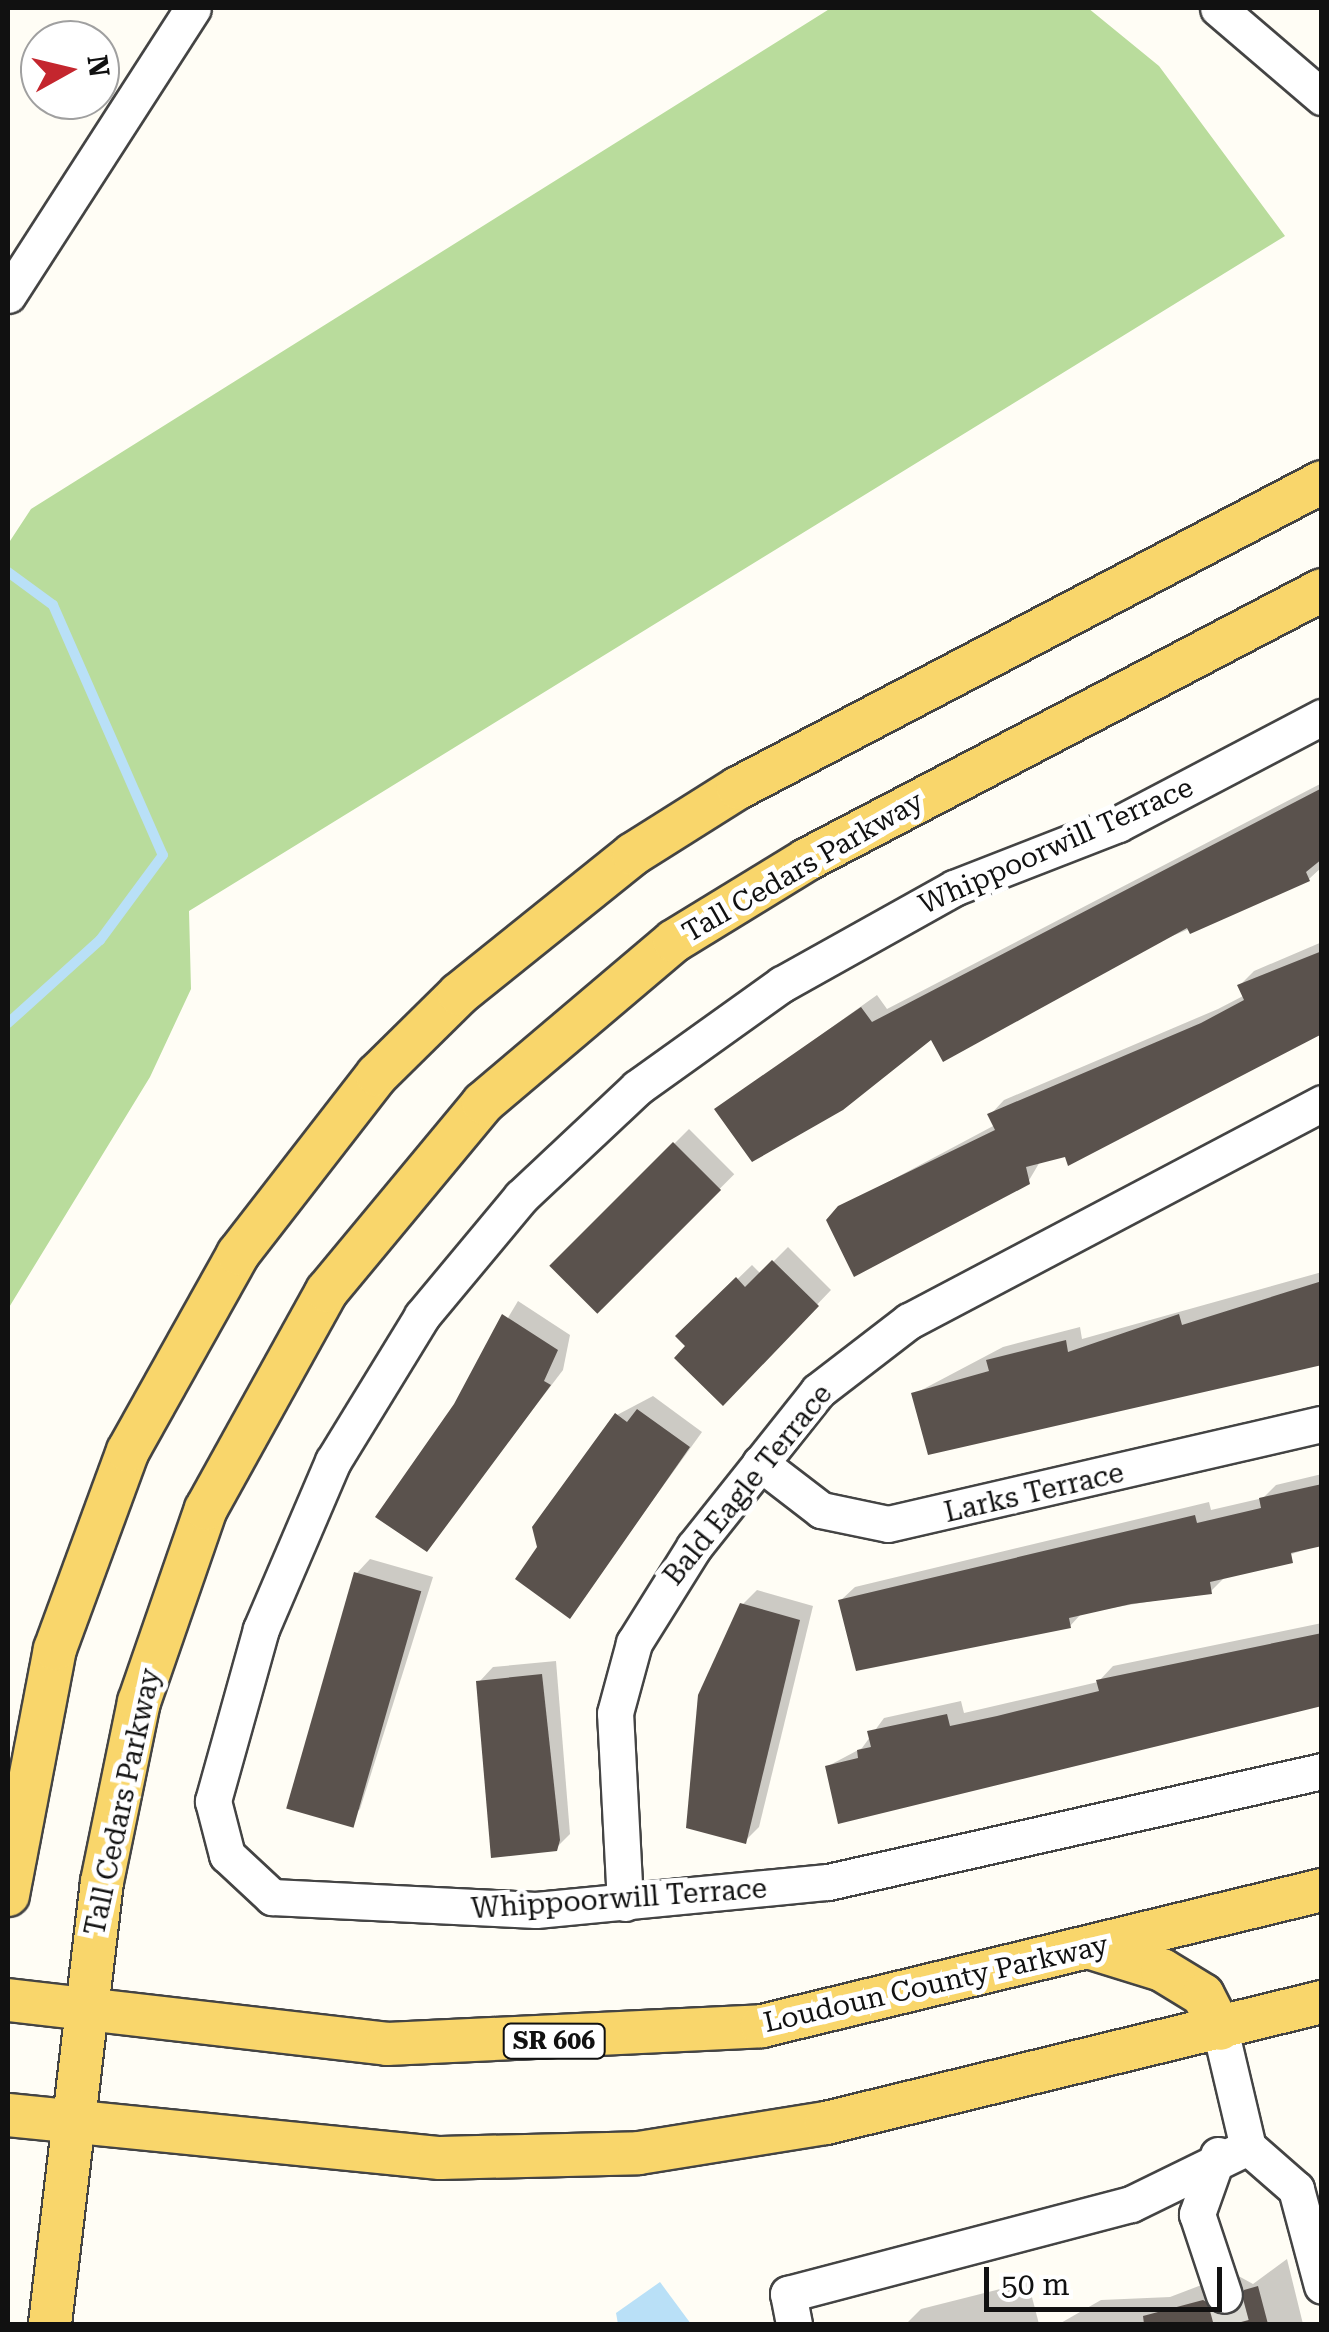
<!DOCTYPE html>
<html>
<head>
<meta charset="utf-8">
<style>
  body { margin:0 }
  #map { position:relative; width:1329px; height:2332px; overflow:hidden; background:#fffdf5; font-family:"Roboto Serif",serif }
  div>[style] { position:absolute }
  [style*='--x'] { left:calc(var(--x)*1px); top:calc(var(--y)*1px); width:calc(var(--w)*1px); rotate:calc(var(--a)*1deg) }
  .forest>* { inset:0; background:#b9dc9c }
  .water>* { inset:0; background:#b9e0f7 }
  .shadow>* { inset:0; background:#0003; transform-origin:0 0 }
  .stream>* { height:10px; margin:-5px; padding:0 5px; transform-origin:5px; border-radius:5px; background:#b9e0f7 }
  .building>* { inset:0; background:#5a524d; transform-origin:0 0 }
  .minor-tunnel>* { height:35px; margin-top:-17.5px; transform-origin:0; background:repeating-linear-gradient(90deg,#dbdad3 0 35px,transparent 0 53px) }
  .roads { filter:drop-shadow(2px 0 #444) drop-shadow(-2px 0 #444) drop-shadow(0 2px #444) drop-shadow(0 -2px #444) }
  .minor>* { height:35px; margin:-17.5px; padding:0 17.5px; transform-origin:17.5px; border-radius:17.5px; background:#fff }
  .major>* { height:42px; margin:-21px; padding:0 21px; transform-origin:21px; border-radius:21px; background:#f9d66b }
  span { translate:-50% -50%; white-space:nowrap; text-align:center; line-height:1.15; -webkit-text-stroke:10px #fff; paint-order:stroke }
  .shield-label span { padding:2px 8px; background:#fff; border:2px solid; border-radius:8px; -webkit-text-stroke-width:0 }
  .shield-label { font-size:25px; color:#111; font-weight:700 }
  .street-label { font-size:28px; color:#111 }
  .frame { position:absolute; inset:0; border:10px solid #111; pointer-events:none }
  .north { position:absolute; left:20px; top:20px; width:100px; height:100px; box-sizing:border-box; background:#fff; border:2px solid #a0a0a0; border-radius:50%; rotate:82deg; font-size:28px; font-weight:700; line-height:40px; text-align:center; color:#111 }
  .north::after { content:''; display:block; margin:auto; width:35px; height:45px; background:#c4262e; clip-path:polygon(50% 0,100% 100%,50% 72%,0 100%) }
  .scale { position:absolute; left:984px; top:2267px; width:238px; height:45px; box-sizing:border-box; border:5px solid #111; border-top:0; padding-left:12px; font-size:30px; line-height:35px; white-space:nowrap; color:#111; -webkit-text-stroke:8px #fff; paint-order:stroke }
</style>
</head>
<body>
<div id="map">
  <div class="forest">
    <div style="clip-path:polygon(831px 8px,1088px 8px,1159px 66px,1285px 236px,189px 911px,191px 989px,150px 1077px,8px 1309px,8px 544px,31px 509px)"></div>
  </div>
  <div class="water">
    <div style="clip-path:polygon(660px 2282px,691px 2324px,618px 2324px,616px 2313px)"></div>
  </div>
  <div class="shadow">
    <div style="clip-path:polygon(1322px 783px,1322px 867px,1309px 879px,932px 1036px,717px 1109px,877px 995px,887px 1009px)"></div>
    <div style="clip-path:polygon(1322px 942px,1322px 1034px,1041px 1160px,1028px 1182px,843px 1206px,995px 1125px,990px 1115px,1004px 1100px,1218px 1009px,1245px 995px,1240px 985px,1254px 971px)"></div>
    <div style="left:689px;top:1129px;width:64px;height:193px;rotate:45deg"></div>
    <div style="clip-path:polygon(788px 1247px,831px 1290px,723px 1403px,679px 1336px,752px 1265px,761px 1274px)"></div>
    <div style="clip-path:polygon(1322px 1272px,1322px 1360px,914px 1394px,1003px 1347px,1080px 1327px,1082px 1339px)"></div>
    <div style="clip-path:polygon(518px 1301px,570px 1335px,563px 1370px,427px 1548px,456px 1405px)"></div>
    <div style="clip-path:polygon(653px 1396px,702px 1432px,570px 1615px,540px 1548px,617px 1415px)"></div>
    <div style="clip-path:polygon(1322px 1474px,1322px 1544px,1226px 1576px,1211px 1591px,1082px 1613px,1070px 1626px,840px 1601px,855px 1587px,1209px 1502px,1211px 1510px,1263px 1498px,1276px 1485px)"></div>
    <div style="clip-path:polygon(370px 1559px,433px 1577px,360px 1809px,346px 1823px,356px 1574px)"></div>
    <div style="clip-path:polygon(757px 1590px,813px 1606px,759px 1827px,745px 1841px,742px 1605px)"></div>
    <div style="clip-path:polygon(1322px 1623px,1322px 1705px,840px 1821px,828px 1766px,862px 1748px,884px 1718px,961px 1701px,964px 1713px,1098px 1682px,1113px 1666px)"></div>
    <div style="clip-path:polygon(556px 1661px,570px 1834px,556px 1848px,479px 1682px,493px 1667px)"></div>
    <div style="clip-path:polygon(1287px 2259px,1303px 2324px,1059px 2324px,1101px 2300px,1170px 2297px,1233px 2273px,1253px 2284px)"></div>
    <div style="clip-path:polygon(1028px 2282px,1039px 2324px,906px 2324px,921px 2309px)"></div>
  </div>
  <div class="stream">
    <div style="--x:8;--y:572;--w:56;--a:36.3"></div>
    <div style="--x:53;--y:605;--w:273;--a:66.3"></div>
    <div style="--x:163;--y:855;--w:106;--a:126.5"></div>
    <div style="--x:100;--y:940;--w:124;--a:137.9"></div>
  </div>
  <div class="building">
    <div style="clip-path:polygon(1322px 788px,1322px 859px,1306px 872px,1310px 881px,1190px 934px,1187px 928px,943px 1062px,931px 1040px,843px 1110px,752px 1162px,714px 1109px,861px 1007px,872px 1022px)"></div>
    <div style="clip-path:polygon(1322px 951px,1322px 1034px,1068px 1166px,1065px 1157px,1026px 1167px,1030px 1184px,854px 1277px,826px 1220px,838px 1206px,995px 1130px,987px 1114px,1201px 1023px,1244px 1000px,1237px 985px)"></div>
    <div style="left:673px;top:1142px;width:68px;height:175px;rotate:45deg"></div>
    <div style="clip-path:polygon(772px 1260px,819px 1306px,723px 1406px,674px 1358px,685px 1346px,675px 1336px,736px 1277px,745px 1287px)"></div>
    <div style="clip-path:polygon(1322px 1281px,1322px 1365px,928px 1455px,911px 1393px,989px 1371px,986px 1360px,1066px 1340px,1068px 1352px,1179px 1314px,1182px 1325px)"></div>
    <div style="clip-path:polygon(502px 1314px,558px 1350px,544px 1381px,551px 1385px,427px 1552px,375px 1517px,454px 1404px)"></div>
    <div style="clip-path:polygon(637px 1409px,690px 1447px,570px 1619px,515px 1579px,537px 1547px,532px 1527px,615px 1413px,627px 1422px)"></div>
    <div style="clip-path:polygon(1322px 1484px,1322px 1546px,1291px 1553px,1293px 1563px,1210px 1582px,1212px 1594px,1131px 1604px,1069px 1618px,1071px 1628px,856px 1671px,838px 1600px,1195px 1515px,1197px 1523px,1261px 1508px,1259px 1498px)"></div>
    <div style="left:354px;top:1572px;width:70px;height:246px;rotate:16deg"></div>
    <div style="clip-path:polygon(740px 1603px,800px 1620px,746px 1844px,686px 1828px,698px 1695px)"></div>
    <div style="clip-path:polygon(1322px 1633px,1322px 1706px,838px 1824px,825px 1766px,858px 1758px,857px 1750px,871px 1747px,867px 1731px,947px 1714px,950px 1726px,997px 1716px,1099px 1691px,1096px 1680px)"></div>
    <div style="clip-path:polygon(542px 1674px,560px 1840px,557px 1851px,491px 1858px,476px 1681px)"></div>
    <div style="clip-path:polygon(1258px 2286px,1268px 2324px,1144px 2324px,1143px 2316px,1203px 2300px,1230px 2315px,1244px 2290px)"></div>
  </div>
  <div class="minor-tunnel">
    <div style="--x:1224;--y:2295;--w:30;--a:75"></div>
  </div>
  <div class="roads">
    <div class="minor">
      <div style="--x:1218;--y:8;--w:137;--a:40.6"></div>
      <div style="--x:8;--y:295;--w:341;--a:-57.2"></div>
      <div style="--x:1322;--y:717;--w:230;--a:152.3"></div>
      <div style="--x:1118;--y:824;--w:176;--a:158.7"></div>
      <div style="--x:954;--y:888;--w:197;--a:150.8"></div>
      <div style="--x:782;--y:984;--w:178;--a:144.4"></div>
      <div style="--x:637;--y:1088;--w:159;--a:136.8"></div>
      <div style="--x:521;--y:1197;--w:155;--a:129.8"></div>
      <div style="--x:422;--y:1316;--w:170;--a:121.5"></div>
      <div style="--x:333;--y:1461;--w:183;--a:113.2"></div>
      <div style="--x:261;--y:1629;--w:179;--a:105.6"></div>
      <div style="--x:213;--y:1801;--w:56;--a:75.5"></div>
      <div style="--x:227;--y:1855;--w:62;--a:43"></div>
      <div style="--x:272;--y:1897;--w:264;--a:2.8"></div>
      <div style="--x:536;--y:1910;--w:293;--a:-5.5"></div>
      <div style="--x:828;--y:1882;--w:506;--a:-12.66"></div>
      <div style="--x:760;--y:1463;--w:77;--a:37.6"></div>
      <div style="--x:821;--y:1510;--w:68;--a:11.8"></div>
      <div style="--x:888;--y:1524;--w:445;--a:-13"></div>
      <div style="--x:625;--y:1903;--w:190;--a:-93"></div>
      <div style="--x:615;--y:1713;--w:73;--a:-74.8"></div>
      <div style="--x:634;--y:1643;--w:113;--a:-58"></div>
      <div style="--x:694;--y:1547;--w:199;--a:-51.5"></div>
      <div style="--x:818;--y:1391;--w:115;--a:-37.6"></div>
      <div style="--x:909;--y:1321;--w:467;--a:-27.8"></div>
      <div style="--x:1220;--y:2029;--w:121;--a:76.7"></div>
      <div style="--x:1248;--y:2147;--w:64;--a:41.2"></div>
      <div style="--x:1296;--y:2189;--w:100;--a:75"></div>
      <div style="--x:1218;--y:2155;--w:63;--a:109.6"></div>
      <div style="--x:1197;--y:2214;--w:85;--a:71.6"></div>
      <div style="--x:794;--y:2324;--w:31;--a:-101"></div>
      <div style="--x:788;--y:2294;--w:355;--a:-14.7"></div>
      <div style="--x:1131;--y:2204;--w:130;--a:-26"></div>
    </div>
    <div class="major">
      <div style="--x:8;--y:1895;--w:250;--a:-79.2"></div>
      <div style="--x:55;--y:1649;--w:211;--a:-69.8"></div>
      <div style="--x:128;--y:1451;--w:226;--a:-60.8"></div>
      <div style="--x:238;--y:1254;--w:227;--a:-52.2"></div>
      <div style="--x:377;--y:1075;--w:115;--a:-44.6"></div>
      <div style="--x:459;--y:994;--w:223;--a:-38.8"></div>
      <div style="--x:633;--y:854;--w:124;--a:-32.2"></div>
      <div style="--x:738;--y:788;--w:659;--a:-27.65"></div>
      <div style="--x:1094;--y:1949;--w:71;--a:17.2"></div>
      <div style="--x:1162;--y:1970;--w:48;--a:31.4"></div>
      <div style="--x:1203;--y:1995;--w:38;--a:63"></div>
      <div style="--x:8;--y:2000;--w:382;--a:6.6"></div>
      <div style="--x:387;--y:2044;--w:375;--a:-2.7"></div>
      <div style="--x:762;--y:2026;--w:576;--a:-13.65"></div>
      <div style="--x:8;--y:2115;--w:434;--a:5.7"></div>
      <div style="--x:440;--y:2158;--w:199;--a:-1.4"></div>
      <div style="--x:639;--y:2153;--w:189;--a:-9.1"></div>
      <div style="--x:826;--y:2123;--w:511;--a:-13.71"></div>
      <div style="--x:50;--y:2324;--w:445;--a:-83.3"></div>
      <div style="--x:102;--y:1882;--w:184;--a:-78.4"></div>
      <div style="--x:139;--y:1702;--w:204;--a:-70.9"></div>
      <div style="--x:206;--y:1509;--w:249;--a:-61"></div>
      <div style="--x:327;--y:1291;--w:244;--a:-50.3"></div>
      <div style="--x:483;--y:1103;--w:250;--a:-40.3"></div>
      <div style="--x:674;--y:941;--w:155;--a:-31.5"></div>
      <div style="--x:806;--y:860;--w:582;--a:-27.62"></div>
    </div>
  </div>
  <div class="shield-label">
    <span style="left:554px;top:2041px">SR 606</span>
  </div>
  <div class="street-label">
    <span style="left:1056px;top:846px;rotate:-24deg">Whippoorwill Terrace</span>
    <span style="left:803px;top:867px;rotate:-30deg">Tall Cedars Parkway</span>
    <span style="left:748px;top:1485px;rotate:-51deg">Bald Eagle Terrace</span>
    <span style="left:1034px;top:1493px;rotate:-13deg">Larks Terrace</span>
    <span style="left:123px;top:1802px;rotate:-78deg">Tall Cedars Parkway</span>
    <span style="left:619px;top:1899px;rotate:-4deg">Whippoorwill Terrace</span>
    <span style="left:936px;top:1984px;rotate:-13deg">Loudoun County Parkway</span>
  </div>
  <div class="frame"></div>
  <div class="north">N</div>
  <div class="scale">50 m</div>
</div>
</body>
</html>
